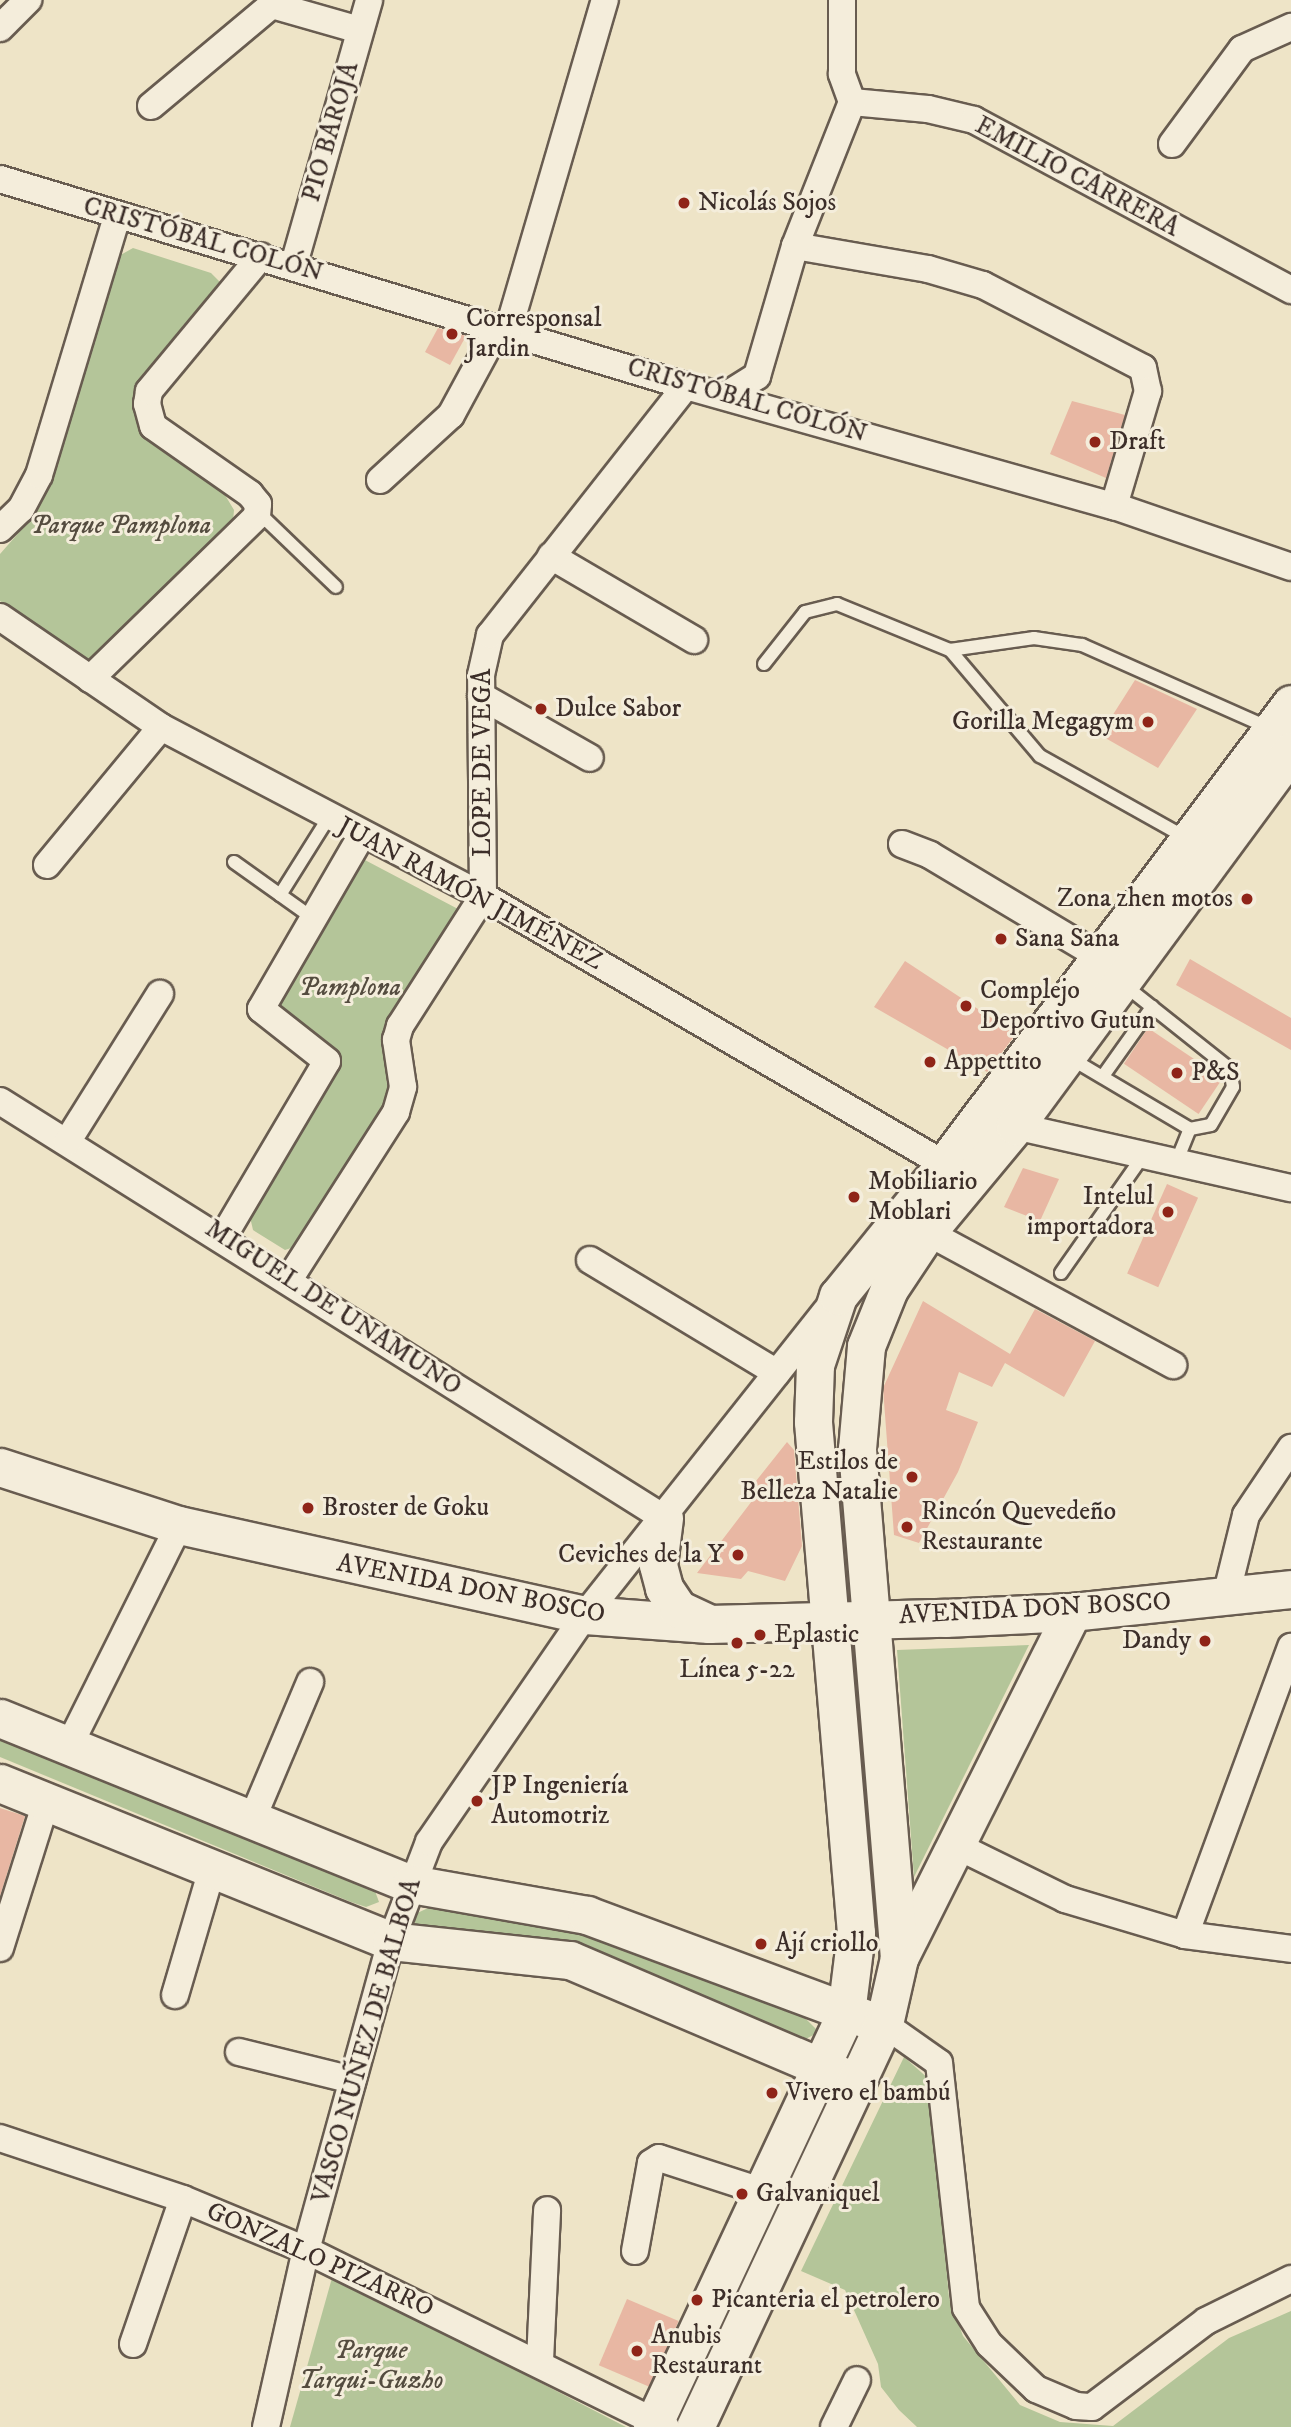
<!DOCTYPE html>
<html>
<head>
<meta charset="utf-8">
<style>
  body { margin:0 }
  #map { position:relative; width:1291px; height:2427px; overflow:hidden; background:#eee4c7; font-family:"IM FELL DW Pica",serif }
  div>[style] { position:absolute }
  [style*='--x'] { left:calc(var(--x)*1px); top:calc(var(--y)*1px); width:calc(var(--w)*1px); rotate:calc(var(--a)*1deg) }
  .green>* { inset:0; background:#b4c599 }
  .building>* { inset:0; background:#e8b7a3; transform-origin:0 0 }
  .roads { filter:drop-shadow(2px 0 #685c50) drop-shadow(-2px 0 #685c50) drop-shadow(0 2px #685c50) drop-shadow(0 -2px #685c50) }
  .service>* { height:12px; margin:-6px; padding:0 6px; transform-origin:6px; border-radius:6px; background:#f4eddb }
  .minor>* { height:26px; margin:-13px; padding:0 13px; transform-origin:13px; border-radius:13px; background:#f4eddb }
  .secondary>* { height:37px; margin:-18.5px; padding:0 18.5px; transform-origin:18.5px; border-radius:18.5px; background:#f4eddb }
  .dots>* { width:19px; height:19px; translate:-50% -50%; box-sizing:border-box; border:4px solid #f4eddb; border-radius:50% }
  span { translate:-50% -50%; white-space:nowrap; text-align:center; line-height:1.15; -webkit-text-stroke:6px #f4eddb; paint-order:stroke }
  .street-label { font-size:26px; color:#3c2e29 }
  .poi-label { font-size:26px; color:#3c2e29 }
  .left { translate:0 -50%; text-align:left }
  .right { translate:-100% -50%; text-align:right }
  .park-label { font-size:26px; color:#544c3f; font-style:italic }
</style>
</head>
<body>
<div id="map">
  <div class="green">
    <div style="clip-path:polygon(133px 248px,211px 273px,221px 283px,221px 295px,150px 381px,151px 439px,225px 495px,234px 510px,233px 522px,94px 663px,0 601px,0 554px,29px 521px,52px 481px,117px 257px)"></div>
    <div style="clip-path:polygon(363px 859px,458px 909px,383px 1038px,388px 1096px,297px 1246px,285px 1250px,253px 1230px,250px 1217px,336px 1067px,276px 1007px)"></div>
    <div style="clip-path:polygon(1029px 1645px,914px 1877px,897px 1650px)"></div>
    <div style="clip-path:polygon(0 1736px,358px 1882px,375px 1891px,379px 1902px,366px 1907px,351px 1902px,0 1757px)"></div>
    <div style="clip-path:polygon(428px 1908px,557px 1922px,617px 1938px,803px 2016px,819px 2032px,804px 2040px,583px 1945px,416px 1924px,411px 1916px)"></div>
    <div style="clip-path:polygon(904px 2057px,930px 2080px,949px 2298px,963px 2336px,1020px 2405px,1060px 2422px,1113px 2426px,1229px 2338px,1291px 2311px,1291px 2427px,917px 2427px,899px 2410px,881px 2387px,878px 2364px,845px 2290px,801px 2271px)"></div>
    <div style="clip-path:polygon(332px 2278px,340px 2279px,626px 2427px,290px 2427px)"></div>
  </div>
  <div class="building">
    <div style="clip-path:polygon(438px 328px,466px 336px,450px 365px,425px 352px)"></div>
    <div style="clip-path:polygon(1072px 401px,1125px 415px,1106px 478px,1050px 454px)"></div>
    <div style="clip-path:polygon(1135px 680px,1197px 709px,1158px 768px,1100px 735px)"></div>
    <div style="clip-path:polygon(1190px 959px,1291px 1018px,1291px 1050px,1176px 985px)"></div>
    <div style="clip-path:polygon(905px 961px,1016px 1034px,987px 1072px,874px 1007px)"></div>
    <div style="left:1148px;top:1028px;width:90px;height:43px;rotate:34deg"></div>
    <div style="clip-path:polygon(1023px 1168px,1059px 1179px,1040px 1221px,1004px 1207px)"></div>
    <div style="left:1167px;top:1184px;width:34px;height:98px;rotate:24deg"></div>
    <div style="clip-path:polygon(923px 1301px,1010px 1354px,1035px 1309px,1095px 1341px,1064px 1397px,1005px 1363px,992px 1387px,959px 1372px,946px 1410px,978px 1422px,958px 1472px,919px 1543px,894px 1535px,883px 1388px)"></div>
    <div style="clip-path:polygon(787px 1442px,794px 1450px,802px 1546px,785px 1581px,748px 1571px,741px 1579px,697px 1573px,755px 1497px,748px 1491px)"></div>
    <div style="clip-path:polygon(0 1808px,25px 1816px,0 1896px)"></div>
    <div style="left:627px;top:2299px;width:56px;height:72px;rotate:23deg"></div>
  </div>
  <div class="roads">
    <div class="service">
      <div style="--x:258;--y:512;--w:108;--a:43.9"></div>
      <div style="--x:950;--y:650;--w:85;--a:-8.1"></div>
      <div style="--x:1034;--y:638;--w:49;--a:8.3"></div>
      <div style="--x:1082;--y:645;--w:205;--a:23.9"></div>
      <div style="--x:764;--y:664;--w:66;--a:-51.7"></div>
      <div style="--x:805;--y:612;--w:33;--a:-14"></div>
      <div style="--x:837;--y:604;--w:122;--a:22.2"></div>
      <div style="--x:950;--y:650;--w:139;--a:49.7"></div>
      <div style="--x:1040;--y:756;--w:168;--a:29.2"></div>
      <div style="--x:234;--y:862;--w:98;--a:35.5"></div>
      <div style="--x:280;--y:895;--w:92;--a:-57.9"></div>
      <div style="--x:1070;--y:1058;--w:139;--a:30.6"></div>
      <div style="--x:1190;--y:1129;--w:21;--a:-11"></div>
      <div style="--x:1211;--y:1125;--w:44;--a:-59.9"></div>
      <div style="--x:1233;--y:1087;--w:18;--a:-99"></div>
      <div style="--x:1230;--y:1069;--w:138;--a:-141.5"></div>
      <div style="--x:1103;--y:1076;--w:85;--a:-54.6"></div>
      <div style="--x:1176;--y:1163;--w:37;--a:-68"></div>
      <div style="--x:1061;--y:1273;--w:143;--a:-55"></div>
    </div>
    <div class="minor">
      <div style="--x:0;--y:28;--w:40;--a:-45"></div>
      <div style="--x:852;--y:102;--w:76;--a:5.3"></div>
      <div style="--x:928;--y:109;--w:47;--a:13.4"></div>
      <div style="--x:974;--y:120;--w:360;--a:28.2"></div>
      <div style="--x:151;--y:106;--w:158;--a:-39.9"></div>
      <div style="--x:272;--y:5;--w:91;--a:15.9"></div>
      <div style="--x:1172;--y:144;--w:118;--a:-53.6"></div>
      <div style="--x:1242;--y:49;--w:54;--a:-24.2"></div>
      <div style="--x:0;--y:179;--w:717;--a:16.79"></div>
      <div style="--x:686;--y:386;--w:445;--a:15.7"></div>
      <div style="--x:1114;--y:506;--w:187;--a:19"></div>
      <div style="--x:795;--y:246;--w:135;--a:9.8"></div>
      <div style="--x:928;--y:269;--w:57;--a:16.2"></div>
      <div style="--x:983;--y:285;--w:180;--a:27.4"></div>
      <div style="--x:1143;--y:368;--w:24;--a:78"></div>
      <div style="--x:1148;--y:391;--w:120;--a:106.5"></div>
      <div style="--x:294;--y:264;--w:274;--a:-74.1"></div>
      <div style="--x:508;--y:331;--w:345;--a:-73.7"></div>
      <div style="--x:725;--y:396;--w:38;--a:-32"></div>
      <div style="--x:757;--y:376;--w:135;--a:-73.7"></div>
      <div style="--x:795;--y:246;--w:155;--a:-68.4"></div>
      <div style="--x:852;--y:102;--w:30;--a:-110"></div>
      <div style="--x:842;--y:74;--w:74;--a:-90"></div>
      <div style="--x:380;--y:480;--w:96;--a:-42.5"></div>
      <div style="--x:451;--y:415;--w:99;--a:-61.6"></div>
      <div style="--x:0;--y:529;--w:29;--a:-44"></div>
      <div style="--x:21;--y:509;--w:38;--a:-62"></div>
      <div style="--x:39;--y:475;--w:270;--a:-73.2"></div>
      <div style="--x:551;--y:556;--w:166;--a:30.4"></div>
      <div style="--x:0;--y:617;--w:195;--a:34.3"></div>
      <div style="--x:161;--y:727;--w:364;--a:27.7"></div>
      <div style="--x:483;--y:896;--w:533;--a:30.17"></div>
      <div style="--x:90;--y:679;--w:233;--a:-44.3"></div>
      <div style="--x:257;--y:516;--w:12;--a:-85"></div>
      <div style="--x:258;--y:504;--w:13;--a:-129"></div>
      <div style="--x:250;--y:494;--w:118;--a:-145"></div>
      <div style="--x:153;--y:426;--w:23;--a:-105"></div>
      <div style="--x:147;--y:404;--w:13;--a:-81"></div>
      <div style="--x:149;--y:391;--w:175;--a:-50.3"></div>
      <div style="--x:481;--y:696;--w:125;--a:29.6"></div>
      <div style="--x:902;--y:844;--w:30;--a:21"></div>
      <div style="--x:930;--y:855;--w:200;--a:30.9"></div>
      <div style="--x:47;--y:865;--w:179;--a:-50.4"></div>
      <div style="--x:0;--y:1101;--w:784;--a:32.13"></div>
      <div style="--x:1001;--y:1118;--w:16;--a:30"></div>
      <div style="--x:1015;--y:1126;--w:283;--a:12.7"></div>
      <div style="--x:67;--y:1142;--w:175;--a:-57.9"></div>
      <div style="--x:927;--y:1232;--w:280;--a:28.4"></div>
      <div style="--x:223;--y:1237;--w:204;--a:-59.4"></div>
      <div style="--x:327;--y:1061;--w:84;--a:-141.8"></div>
      <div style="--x:261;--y:1009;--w:201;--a:-59.9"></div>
      <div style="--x:590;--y:1260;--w:218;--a:31.1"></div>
      <div style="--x:290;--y:1278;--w:197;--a:-57.4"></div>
      <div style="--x:396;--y:1112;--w:26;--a:-74"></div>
      <div style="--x:403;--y:1087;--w:48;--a:-98.5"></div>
      <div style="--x:396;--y:1040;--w:15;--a:-74"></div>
      <div style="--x:400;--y:1026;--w:154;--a:-57.4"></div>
      <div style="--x:483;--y:896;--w:221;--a:-90.5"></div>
      <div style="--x:481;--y:675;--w:41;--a:-77.3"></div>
      <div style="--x:490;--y:635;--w:317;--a:-51.8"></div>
      <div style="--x:1226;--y:1596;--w:83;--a:-76.1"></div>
      <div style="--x:1246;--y:1515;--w:81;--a:-56.1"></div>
      <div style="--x:69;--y:1746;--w:247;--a:-63.5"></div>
      <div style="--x:251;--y:1822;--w:152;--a:-67.1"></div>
      <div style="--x:955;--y:1845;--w:123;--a:26.1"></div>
      <div style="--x:1065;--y:1899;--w:125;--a:16.7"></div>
      <div style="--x:1185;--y:1935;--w:107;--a:7.5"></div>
      <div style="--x:1185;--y:1935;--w:307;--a:-69.8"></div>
      <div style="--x:0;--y:1948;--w:153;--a:-72.5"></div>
      <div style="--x:175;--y:1995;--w:131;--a:-73.6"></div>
      <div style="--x:884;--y:2024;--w:67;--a:35.3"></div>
      <div style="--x:939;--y:2063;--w:246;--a:83.7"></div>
      <div style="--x:966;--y:2308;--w:43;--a:57.4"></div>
      <div style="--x:989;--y:2344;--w:65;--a:43.8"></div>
      <div style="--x:1036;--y:2389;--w:43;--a:23"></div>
      <div style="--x:1076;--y:2406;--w:16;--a:4"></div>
      <div style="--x:1092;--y:2407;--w:143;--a:-37"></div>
      <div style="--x:1206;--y:2321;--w:95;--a:-26.3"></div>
      <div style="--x:239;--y:2052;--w:117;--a:13.8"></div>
      <div style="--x:0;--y:2138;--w:193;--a:18.4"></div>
      <div style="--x:183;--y:2199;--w:133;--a:22.5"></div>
      <div style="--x:306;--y:2250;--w:401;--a:26.2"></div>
      <div style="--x:635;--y:2251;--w:89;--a:-79.7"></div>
      <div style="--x:651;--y:2163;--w:9;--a:-32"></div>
      <div style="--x:659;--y:2158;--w:110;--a:17.9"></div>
      <div style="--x:133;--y:2344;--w:153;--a:-71"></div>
      <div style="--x:540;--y:2361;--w:151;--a:-87.3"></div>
      <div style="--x:266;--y:2427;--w:181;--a:-77.3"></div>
      <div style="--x:306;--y:2250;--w:320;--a:-74.6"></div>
      <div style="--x:391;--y:1941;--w:106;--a:-69"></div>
      <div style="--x:429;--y:1842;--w:275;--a:-55.5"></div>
      <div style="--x:585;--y:1615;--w:388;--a:-51.6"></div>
      <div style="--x:834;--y:2427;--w:52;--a:-63.9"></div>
    </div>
    <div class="secondary">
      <div style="--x:0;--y:1467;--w:188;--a:18"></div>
      <div style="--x:179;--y:1525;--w:416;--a:12.5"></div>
      <div style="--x:585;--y:1615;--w:124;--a:4.2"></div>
      <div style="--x:709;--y:1624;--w:236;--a:-1.5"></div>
      <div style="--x:945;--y:1618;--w:127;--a:-2.7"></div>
      <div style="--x:1072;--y:1612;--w:220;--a:-6"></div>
      <div style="--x:664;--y:1518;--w:47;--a:97.3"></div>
      <div style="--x:658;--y:1565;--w:24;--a:75"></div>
      <div style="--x:664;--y:1588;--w:25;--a:56"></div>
      <div style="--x:678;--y:1609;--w:33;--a:25"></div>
      <div style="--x:0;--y:1718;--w:443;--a:22"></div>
      <div style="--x:411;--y:1884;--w:179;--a:10"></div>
      <div style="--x:587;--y:1915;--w:301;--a:20.4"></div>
      <div style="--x:0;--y:1783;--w:422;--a:22"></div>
      <div style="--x:391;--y:1941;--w:180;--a:6.1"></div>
      <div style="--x:570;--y:1960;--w:301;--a:23.1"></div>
      <div style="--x:899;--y:1958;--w:387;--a:-63.4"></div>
      <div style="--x:652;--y:2427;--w:457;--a:-64.9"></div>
      <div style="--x:846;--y:2013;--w:81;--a:-82.9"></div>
      <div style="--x:856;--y:1933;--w:513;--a:-94.81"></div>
      <div style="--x:813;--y:1422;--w:57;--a:-88"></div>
      <div style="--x:815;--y:1365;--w:73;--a:-71.6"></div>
      <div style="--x:838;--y:1296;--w:169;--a:-51"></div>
      <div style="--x:944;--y:1165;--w:577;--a:-53.03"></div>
      <div style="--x:695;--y:2427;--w:445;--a:-64.9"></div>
      <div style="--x:884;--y:2024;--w:68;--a:-77.2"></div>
      <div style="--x:899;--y:1958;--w:511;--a:-94.72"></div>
      <div style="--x:857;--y:1449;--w:103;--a:-85"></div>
      <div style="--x:866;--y:1346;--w:61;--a:-68"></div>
      <div style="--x:889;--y:1289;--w:69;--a:-56.3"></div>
      <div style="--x:927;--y:1232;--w:138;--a:-50.3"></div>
      <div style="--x:1015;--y:1126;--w:466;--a:-53.6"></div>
    </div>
  </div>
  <div class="dots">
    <div style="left:684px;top:203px;background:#8f2418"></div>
    <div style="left:452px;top:334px;background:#8f2418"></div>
    <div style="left:1095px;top:442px;background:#8f2418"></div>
    <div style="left:541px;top:709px;background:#8f2418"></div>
    <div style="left:1148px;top:722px;background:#8f2418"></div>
    <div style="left:1247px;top:899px;background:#8f2418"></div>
    <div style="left:1001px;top:939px;background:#8f2418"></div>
    <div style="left:966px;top:1006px;background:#8f2418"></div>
    <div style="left:930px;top:1062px;background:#8f2418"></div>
    <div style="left:1177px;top:1073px;background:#8f2418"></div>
    <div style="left:854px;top:1197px;background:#8f2418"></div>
    <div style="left:1168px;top:1212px;background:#8f2418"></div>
    <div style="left:912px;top:1477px;background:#8f2418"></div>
    <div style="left:308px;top:1508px;background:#8f2418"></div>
    <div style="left:907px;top:1527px;background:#8f2418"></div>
    <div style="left:738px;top:1555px;background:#8f2418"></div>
    <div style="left:760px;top:1635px;background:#8f2418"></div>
    <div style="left:1205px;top:1641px;background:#8f2418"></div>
    <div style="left:737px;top:1643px;background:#8f2418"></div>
    <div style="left:477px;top:1801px;background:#8f2418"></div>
    <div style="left:761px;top:1944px;background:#8f2418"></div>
    <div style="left:772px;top:2093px;background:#8f2418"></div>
    <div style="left:742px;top:2194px;background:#8f2418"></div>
    <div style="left:697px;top:2300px;background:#8f2418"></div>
    <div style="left:637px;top:2351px;background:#8f2418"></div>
  </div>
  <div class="street-label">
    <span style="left:331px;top:132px;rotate:-74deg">PIO BAROJA</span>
    <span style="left:1077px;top:177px;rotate:28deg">EMILIO CARRERA</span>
    <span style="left:203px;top:240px;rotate:16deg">CRISTÓBAL COLÓN</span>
    <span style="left:747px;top:401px;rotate:16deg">CRISTÓBAL COLÓN</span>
    <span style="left:483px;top:763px;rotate:-90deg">LOPE DE VEGA</span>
    <span style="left:470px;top:894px;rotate:28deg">JUAN RAMÓN JIMÉNEZ</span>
    <span style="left:333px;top:1308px;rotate:33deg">MIGUEL DE UNAMUNO</span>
    <span style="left:471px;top:1589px;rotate:11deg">AVENIDA DON BOSCO</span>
    <span style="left:1035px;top:1609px;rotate:-3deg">AVENIDA DON BOSCO</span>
    <span style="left:367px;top:2041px;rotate:-74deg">VASCO NUÑEZ DE BALBOA</span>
    <span style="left:320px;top:2260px;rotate:24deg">GONZALO PIZARRO</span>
  </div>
  <div class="poi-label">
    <span class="left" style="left:698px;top:203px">Nicolás Sojos</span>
    <span class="left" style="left:466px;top:334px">Corresponsal<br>Jardin</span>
    <span class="left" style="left:1109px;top:442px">Draft</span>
    <span class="left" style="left:555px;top:709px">Dulce Sabor</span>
    <span class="right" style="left:1134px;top:722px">Gorilla Megagym</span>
    <span class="right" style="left:1233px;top:899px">Zona zhen motos</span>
    <span class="left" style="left:1015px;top:939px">Sana Sana</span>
    <span class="left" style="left:980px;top:1006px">Complejo<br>Deportivo Gutun</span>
    <span class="left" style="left:944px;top:1062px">Appettito</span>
    <span class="left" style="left:1191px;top:1073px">P&amp;S</span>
    <span class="left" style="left:868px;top:1197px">Mobiliario<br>Moblari</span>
    <span class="right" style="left:1154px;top:1212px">Intelul<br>importadora</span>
    <span class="right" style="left:898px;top:1477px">Estilos de<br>Belleza Natalie</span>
    <span class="left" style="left:322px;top:1508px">Broster de Goku</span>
    <span class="left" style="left:921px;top:1527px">Rincón Quevedeño<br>Restaurante</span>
    <span class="right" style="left:724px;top:1555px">Ceviches de la Y</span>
    <span class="left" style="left:774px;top:1635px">Eplastic</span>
    <span class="right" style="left:1191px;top:1641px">Dandy</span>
    <span style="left:737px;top:1670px">Línea 5-22</span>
    <span class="left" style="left:491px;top:1801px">JP Ingeniería<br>Automotriz</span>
    <span class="left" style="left:775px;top:1944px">Ají criollo</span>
    <span class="left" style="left:786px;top:2093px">Vivero el bambú</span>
    <span class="left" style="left:756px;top:2194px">Galvaniquel</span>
    <span class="left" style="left:711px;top:2300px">Picanteria el petrolero</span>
    <span class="left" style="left:651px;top:2351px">Anubis<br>Restaurant</span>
  </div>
  <div class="park-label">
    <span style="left:121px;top:526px">Parque Pamplona</span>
    <span style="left:350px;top:988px">Pamplona</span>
    <span style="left:371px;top:2366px">Parque<br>Tarqui-Guzho</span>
  </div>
</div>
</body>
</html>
